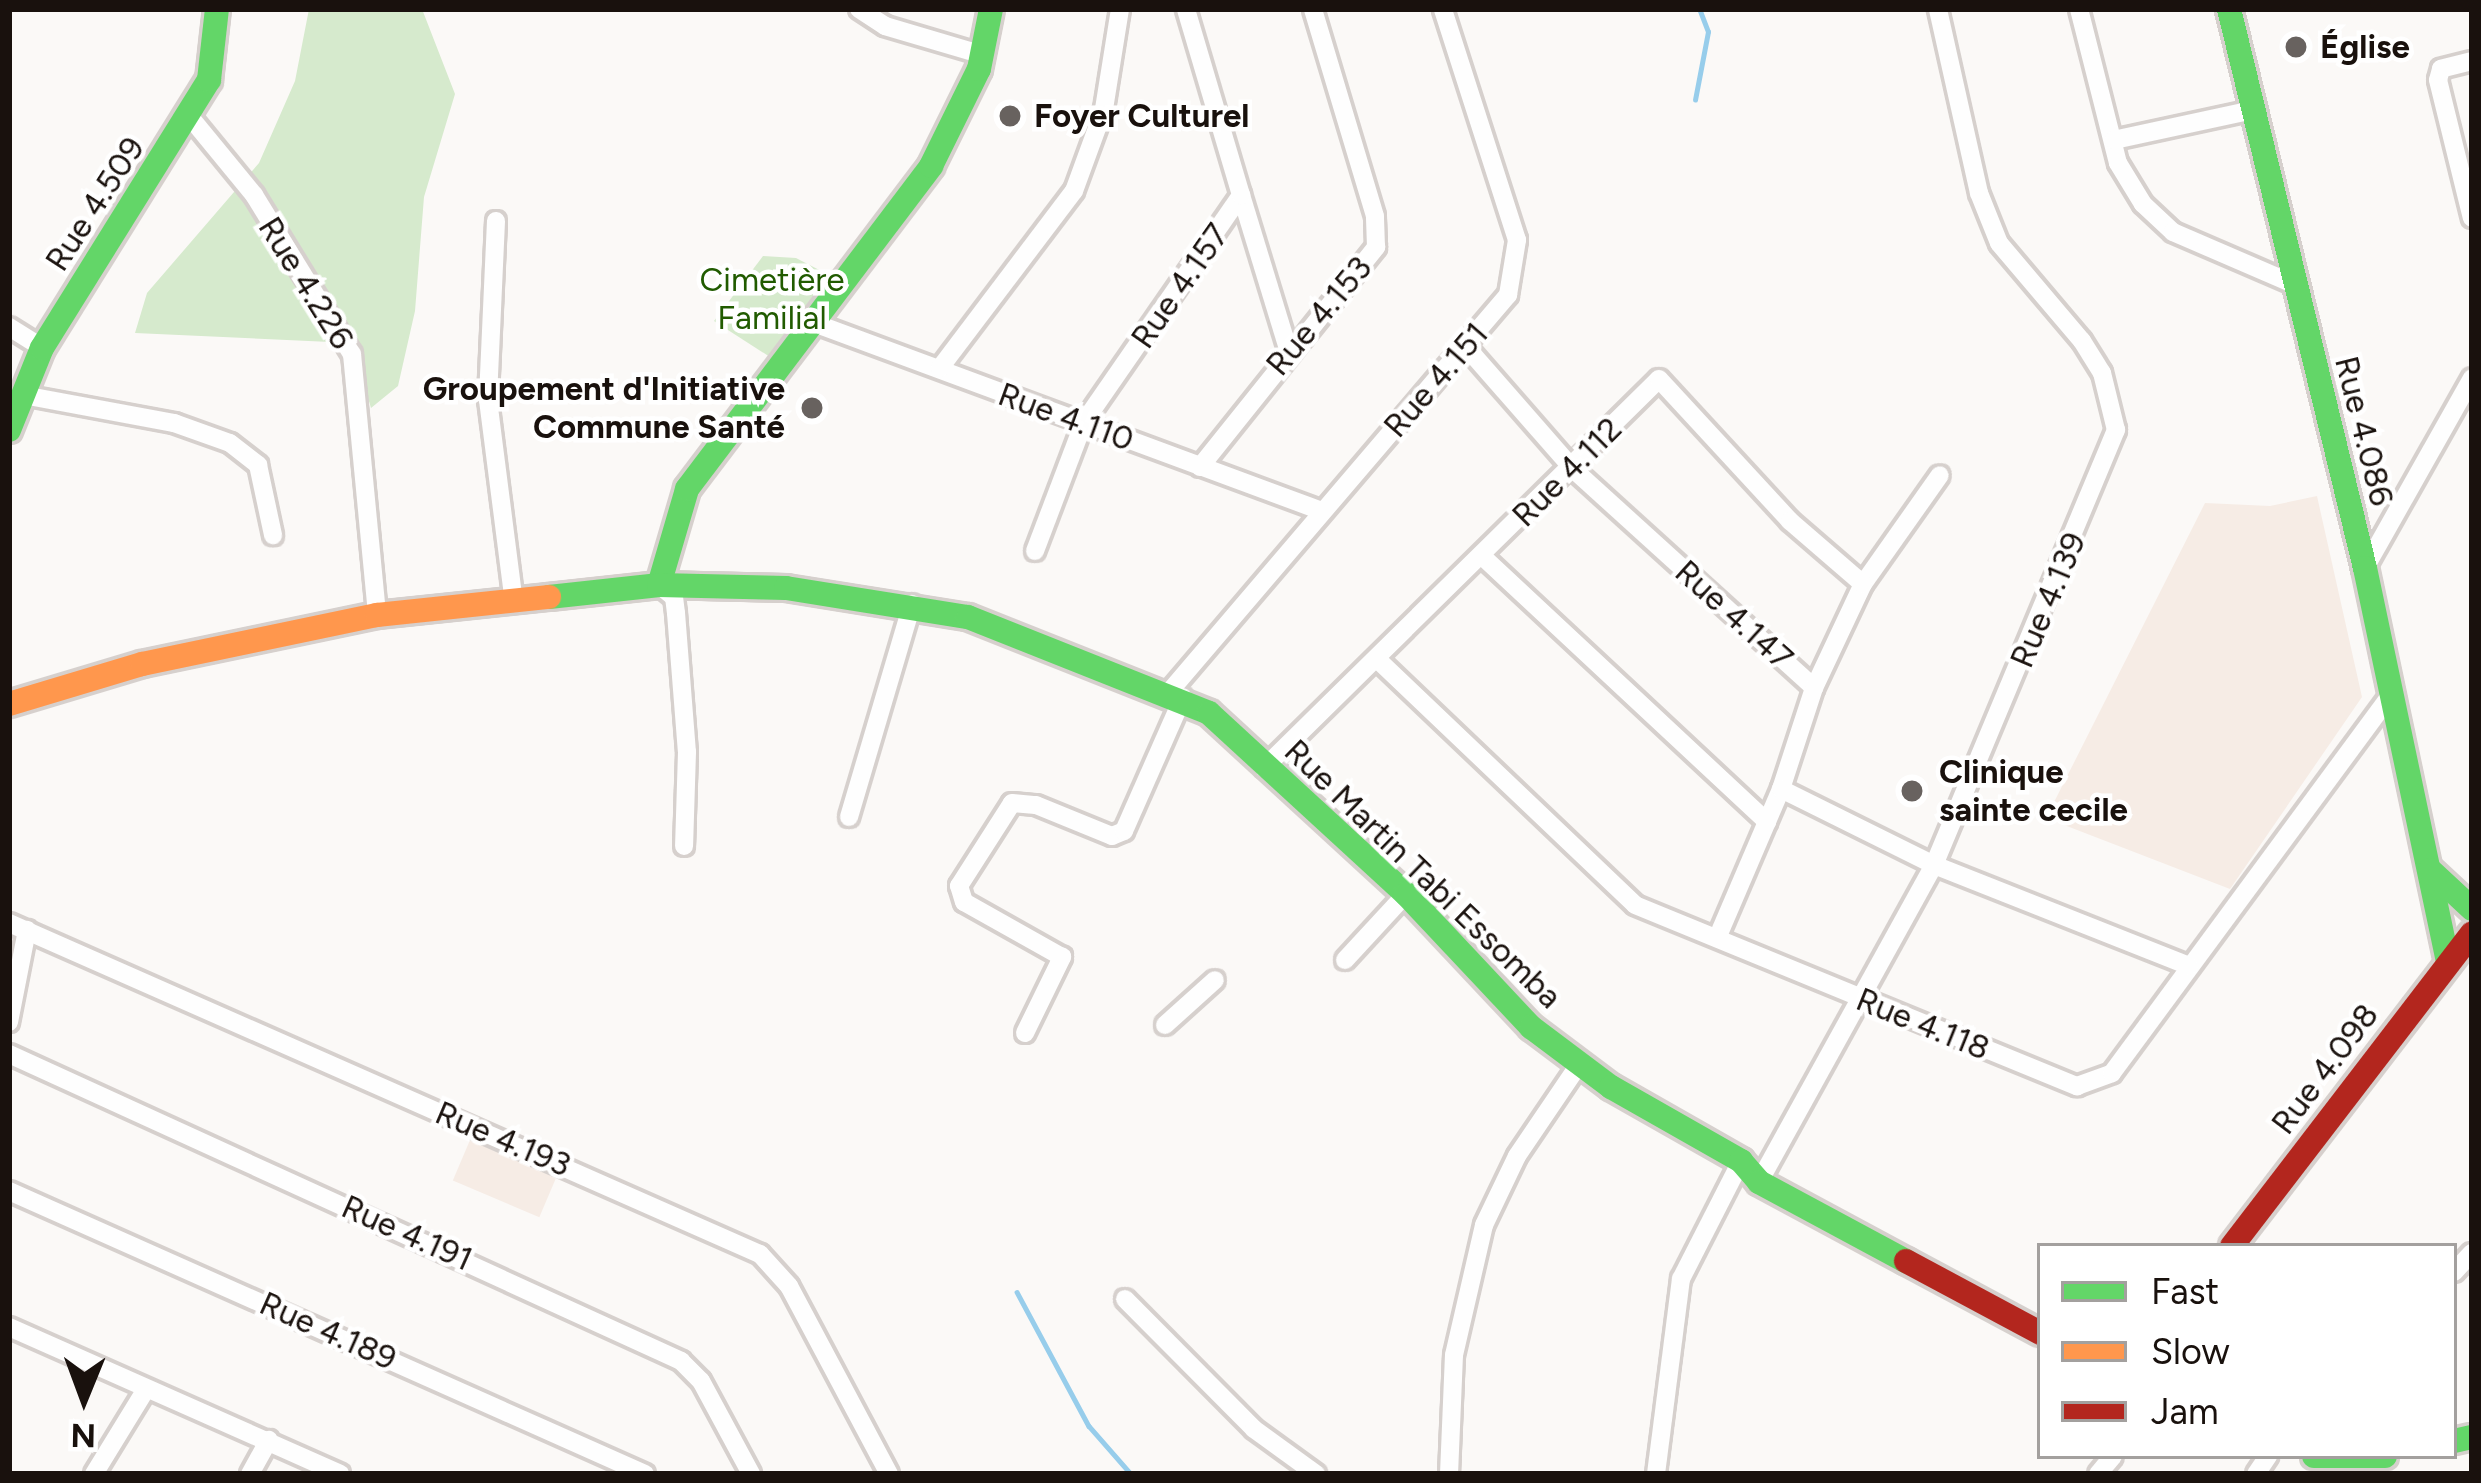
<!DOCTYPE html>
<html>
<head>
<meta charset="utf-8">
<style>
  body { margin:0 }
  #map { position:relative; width:2481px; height:1483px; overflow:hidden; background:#fbf9f7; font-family:Figtree,sans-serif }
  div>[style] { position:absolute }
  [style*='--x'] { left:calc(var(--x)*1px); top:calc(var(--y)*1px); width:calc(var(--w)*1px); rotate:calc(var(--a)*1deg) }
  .built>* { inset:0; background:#f6ece5; transform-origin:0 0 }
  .green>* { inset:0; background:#d6eacd }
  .stream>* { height:4.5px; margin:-2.25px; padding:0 2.25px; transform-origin:2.25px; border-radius:2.25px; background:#97cdeb }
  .roads { filter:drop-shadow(3px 0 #d6d0cd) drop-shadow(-3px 0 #d6d0cd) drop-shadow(0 3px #d6d0cd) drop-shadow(0 -3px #d6d0cd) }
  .street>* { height:18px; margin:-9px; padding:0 9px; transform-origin:9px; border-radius:9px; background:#fefefe }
  .fast>* { height:24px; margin:-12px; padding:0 12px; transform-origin:12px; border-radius:12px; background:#63d668 }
  .slow>* { height:24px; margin:-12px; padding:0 12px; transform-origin:12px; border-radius:12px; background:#ff974d }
  .jam>* { height:24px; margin:-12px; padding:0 12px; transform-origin:12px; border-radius:12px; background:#b3261e }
  .dots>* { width:33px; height:33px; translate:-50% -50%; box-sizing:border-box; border:6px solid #fff; border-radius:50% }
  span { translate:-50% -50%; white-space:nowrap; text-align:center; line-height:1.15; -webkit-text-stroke:9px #fff; paint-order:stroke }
  .poi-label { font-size:33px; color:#19110d; font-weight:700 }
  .left { translate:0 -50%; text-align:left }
  .right { translate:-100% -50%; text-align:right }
  .street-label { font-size:33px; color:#19110d }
  .park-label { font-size:33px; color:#215b00 }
  .frame { position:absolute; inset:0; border:12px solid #19110d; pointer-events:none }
  .legend { position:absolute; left:2037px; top:1243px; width:420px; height:216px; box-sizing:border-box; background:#fff; border:3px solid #a3a09e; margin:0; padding:15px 21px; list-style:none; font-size:36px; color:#19110d }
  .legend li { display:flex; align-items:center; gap:24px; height:60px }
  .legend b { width:60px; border:3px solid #a3a09e }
  .north { position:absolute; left:24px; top:1339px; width:120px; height:120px; -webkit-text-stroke:9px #fff; paint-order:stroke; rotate:181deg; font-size:33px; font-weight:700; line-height:48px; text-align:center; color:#19110d }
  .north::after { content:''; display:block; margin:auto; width:42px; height:54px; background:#19110d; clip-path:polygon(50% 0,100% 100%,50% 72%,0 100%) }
</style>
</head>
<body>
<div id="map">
  <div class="built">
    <div style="clip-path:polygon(2317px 496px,2362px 697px,2230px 889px,2046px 818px,2205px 503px,2270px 506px)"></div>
    <div style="left:470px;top:1140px;width:94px;height:44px;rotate:23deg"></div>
  </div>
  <div class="green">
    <div style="clip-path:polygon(309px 9px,422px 9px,455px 94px,424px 197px,415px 311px,398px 386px,371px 408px,352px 343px,135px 333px,147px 293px,259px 163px,295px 81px)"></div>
    <div style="clip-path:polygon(763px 256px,796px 258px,831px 276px,770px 357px,714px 321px)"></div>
  </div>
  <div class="stream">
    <div style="--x:1695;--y:100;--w:69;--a:-79.2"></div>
    <div style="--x:1708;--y:32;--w:25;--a:-111"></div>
    <div style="--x:1017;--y:1292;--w:152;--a:61.8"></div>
    <div style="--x:1089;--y:1426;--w:64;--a:48.8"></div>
  </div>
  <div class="roads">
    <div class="street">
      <div style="--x:859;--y:9;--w:31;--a:33"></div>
      <div style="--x:885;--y:26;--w:102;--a:16.5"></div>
      <div style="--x:2079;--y:9;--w:159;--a:75.8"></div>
      <div style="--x:2118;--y:163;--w:48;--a:58.6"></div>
      <div style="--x:2143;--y:204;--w:41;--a:43"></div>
      <div style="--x:2173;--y:232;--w:131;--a:23.4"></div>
      <div style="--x:2472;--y:61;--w:32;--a:166"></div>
      <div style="--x:2441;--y:69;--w:11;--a:105"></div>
      <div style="--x:2438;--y:80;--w:142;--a:76.2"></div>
      <div style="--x:190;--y:117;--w:101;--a:50.6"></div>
      <div style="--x:254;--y:195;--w:187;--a:58.4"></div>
      <div style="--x:352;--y:354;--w:262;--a:84.5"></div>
      <div style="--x:2114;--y:140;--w:142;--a:-12.2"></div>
      <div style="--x:1241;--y:195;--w:161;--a:73"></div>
      <div style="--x:496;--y:221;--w:179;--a:92.6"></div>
      <div style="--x:488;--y:400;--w:204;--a:82.7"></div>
      <div style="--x:814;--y:323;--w:539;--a:20.32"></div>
      <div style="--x:9;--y:327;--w:39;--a:32"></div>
      <div style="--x:1468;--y:349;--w:161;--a:48.8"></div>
      <div style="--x:1574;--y:470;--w:324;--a:42.2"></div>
      <div style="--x:1814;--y:688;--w:106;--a:108.1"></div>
      <div style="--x:1781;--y:789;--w:162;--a:113.2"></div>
      <div style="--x:940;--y:368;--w:222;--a:-52.9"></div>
      <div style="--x:1074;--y:191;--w:87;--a:-69.9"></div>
      <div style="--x:1104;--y:109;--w:101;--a:-80.9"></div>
      <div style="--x:23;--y:395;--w:154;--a:10.5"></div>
      <div style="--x:174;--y:423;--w:59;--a:19.7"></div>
      <div style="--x:230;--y:443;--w:36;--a:38"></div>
      <div style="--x:258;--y:465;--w:72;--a:77.9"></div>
      <div style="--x:1200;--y:467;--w:282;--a:-51.3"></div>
      <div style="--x:1376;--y:247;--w:31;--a:-92"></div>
      <div style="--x:1375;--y:216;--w:216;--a:-106.7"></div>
      <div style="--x:1035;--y:551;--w:138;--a:-69.2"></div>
      <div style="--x:1084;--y:422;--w:276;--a:-55.3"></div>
      <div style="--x:1241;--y:195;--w:194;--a:-106.5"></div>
      <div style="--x:1482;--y:556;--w:390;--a:43"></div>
      <div style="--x:2365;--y:568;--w:218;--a:-60.6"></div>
      <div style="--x:659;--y:585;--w:19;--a:39"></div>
      <div style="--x:674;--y:597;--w:16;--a:83"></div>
      <div style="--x:676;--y:613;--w:139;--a:85.5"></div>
      <div style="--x:687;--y:752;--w:94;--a:91.8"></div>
      <div style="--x:1377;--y:659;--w:356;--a:43.6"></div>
      <div style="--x:1635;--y:905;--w:478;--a:22.3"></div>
      <div style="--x:2077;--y:1086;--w:37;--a:-20"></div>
      <div style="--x:2112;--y:1073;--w:463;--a:-53.6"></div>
      <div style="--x:1814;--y:688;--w:115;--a:-64.8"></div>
      <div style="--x:1863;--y:584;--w:133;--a:-54.8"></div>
      <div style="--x:1170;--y:691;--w:521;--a:-49.52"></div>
      <div style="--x:1508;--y:295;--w:56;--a:-80.7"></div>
      <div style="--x:1517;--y:240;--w:243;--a:-107.8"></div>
      <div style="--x:1264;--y:768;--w:554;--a:-44.56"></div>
      <div style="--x:1659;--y:379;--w:193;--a:47.3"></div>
      <div style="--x:1790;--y:521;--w:96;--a:40.8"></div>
      <div style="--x:1781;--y:789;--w:171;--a:26.4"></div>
      <div style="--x:1934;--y:865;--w:274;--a:21.6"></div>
      <div style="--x:849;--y:817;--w:222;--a:-73.5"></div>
      <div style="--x:9;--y:923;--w:821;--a:23.79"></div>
      <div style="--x:760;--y:1254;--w:43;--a:47.8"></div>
      <div style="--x:789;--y:1286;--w:213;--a:62"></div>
      <div style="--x:1345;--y:960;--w:90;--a:-47.3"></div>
      <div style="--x:9;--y:1022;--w:94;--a:-78.9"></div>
      <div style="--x:1165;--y:1025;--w:67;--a:-42"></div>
      <div style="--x:1025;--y:1033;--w:85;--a:-64"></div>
      <div style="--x:1062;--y:957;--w:112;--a:-150.7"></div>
      <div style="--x:964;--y:902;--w:17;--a:-107"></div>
      <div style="--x:959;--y:886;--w:98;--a:-57.4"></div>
      <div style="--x:1012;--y:803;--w:24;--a:5"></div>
      <div style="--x:1036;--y:805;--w:82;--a:22.2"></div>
      <div style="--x:1112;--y:836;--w:13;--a:-23"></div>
      <div style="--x:1124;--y:831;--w:146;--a:-66.2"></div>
      <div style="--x:9;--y:1054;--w:739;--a:24.55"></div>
      <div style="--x:681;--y:1361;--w:28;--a:45"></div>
      <div style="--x:701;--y:1381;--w:106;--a:61.7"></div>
      <div style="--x:1759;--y:1182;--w:362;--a:-61.1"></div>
      <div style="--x:1934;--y:865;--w:472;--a:-67.3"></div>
      <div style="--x:2116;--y:430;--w:59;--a:-103.8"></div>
      <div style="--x:2102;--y:373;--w:38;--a:-122"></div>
      <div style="--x:2082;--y:341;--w:128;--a:-130.3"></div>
      <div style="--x:1999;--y:243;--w:54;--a:-111.8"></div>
      <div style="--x:1979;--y:193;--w:189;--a:-102.6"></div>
      <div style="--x:9;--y:1191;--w:696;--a:23.99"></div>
      <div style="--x:2454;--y:1272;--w:26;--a:-47"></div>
      <div style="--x:1125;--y:1299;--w:183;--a:45.2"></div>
      <div style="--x:1254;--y:1429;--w:77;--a:36"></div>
      <div style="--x:9;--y:1327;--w:362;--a:23.9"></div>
      <div style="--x:94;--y:1474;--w:100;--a:-58.5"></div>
      <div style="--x:250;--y:1474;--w:39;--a:-61"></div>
      <div style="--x:1449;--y:1474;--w:119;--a:-87.6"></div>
      <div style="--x:1454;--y:1355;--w:133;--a:-77"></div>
      <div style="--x:1484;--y:1225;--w:76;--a:-64.4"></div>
      <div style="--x:1517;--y:1156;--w:112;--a:-55.9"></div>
      <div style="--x:1656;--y:1474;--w:197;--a:-82.7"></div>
      <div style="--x:1681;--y:1279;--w:132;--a:-63"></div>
      <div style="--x:2098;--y:1474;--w:23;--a:-50"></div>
      <div style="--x:2256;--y:1474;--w:22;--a:-56"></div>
    </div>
    <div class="fast">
      <div style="--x:2229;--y:9;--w:575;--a:76.33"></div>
      <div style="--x:2365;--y:568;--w:404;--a:78.1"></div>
      <div style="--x:9;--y:430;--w:88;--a:-68.1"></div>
      <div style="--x:42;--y:348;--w:316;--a:-58.1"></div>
      <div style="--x:209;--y:80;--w:71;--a:-83.6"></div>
      <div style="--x:659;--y:585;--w:100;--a:-73.7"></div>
      <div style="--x:687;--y:489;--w:405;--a:-52.9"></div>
      <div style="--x:931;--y:166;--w:108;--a:-63.7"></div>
      <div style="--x:979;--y:69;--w:61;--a:-78.7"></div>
      <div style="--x:549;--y:597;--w:111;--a:-6.2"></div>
      <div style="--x:659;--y:585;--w:127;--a:1.4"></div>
      <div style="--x:786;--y:588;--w:184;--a:9.1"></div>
      <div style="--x:968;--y:617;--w:259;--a:21.7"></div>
      <div style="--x:1209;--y:713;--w:268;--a:42.6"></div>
      <div style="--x:1406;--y:894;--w:183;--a:46.8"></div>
      <div style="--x:1531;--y:1027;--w:100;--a:36.9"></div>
      <div style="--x:1611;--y:1087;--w:150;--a:29.6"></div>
      <div style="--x:1741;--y:1161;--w:28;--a:49"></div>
      <div style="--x:1759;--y:1182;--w:167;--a:28.3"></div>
      <div style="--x:2430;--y:870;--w:57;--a:42.9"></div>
      <div style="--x:2454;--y:1441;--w:18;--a:-13"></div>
      <div style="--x:2314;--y:1456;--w:71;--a:0"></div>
    </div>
    <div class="slow">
      <div style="--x:9;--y:704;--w:139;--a:-16.7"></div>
      <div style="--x:142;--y:664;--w:240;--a:-11.8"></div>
      <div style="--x:377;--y:615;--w:173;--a:-6"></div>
    </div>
    <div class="jam">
      <div style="--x:2232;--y:1246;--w:394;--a:-52.5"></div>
      <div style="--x:1906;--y:1261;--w:152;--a:28.2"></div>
    </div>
  </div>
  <div class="dots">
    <div style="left:2296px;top:47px;background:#68625f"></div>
    <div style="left:1010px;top:116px;background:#68625f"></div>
    <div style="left:812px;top:408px;background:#68625f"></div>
    <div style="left:1912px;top:791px;background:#68625f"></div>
  </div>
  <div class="poi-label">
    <span class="left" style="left:2320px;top:47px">Église</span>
    <span class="left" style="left:1034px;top:116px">Foyer Culturel</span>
    <span class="right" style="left:785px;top:408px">Groupement d'Initiative<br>Commune Santé</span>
    <span class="left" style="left:1939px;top:791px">Clinique<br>sainte cecile</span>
  </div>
  <div class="street-label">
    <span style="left:95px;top:204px;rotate:-57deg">Rue 4.509</span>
    <span style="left:306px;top:283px;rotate:58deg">Rue 4.226</span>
    <span style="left:1180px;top:286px;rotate:-55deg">Rue 4.157</span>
    <span style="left:1319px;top:316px;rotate:-50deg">Rue 4.153</span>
    <span style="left:1436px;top:380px;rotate:-49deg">Rue 4.151</span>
    <span style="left:1066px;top:417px;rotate:20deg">Rue 4.110</span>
    <span style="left:2364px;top:431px;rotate:76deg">Rue 4.086</span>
    <span style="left:1567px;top:472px;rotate:-45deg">Rue 4.112</span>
    <span style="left:2048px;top:600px;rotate:-67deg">Rue 4.139</span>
    <span style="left:1734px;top:615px;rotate:42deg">Rue 4.147</span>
    <span style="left:1423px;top:874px;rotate:44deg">Rue Martin Tabi Essomba</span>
    <span style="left:1923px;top:1024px;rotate:22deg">Rue 4.118</span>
    <span style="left:2325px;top:1069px;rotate:-53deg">Rue 4.098</span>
    <span style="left:503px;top:1139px;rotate:23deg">Rue 4.193</span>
    <span style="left:407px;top:1233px;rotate:24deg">Rue 4.191</span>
    <span style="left:328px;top:1331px;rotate:24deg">Rue 4.189</span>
  </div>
  <div class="park-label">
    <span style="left:772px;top:299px">Cimetière<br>Familial</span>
  </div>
  <div class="frame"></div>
  <ul class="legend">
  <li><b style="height:15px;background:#63d668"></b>Fast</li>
  <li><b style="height:15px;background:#ff974d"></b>Slow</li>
  <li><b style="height:15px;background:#b3261e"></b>Jam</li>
  </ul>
  <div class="north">N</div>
</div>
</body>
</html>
